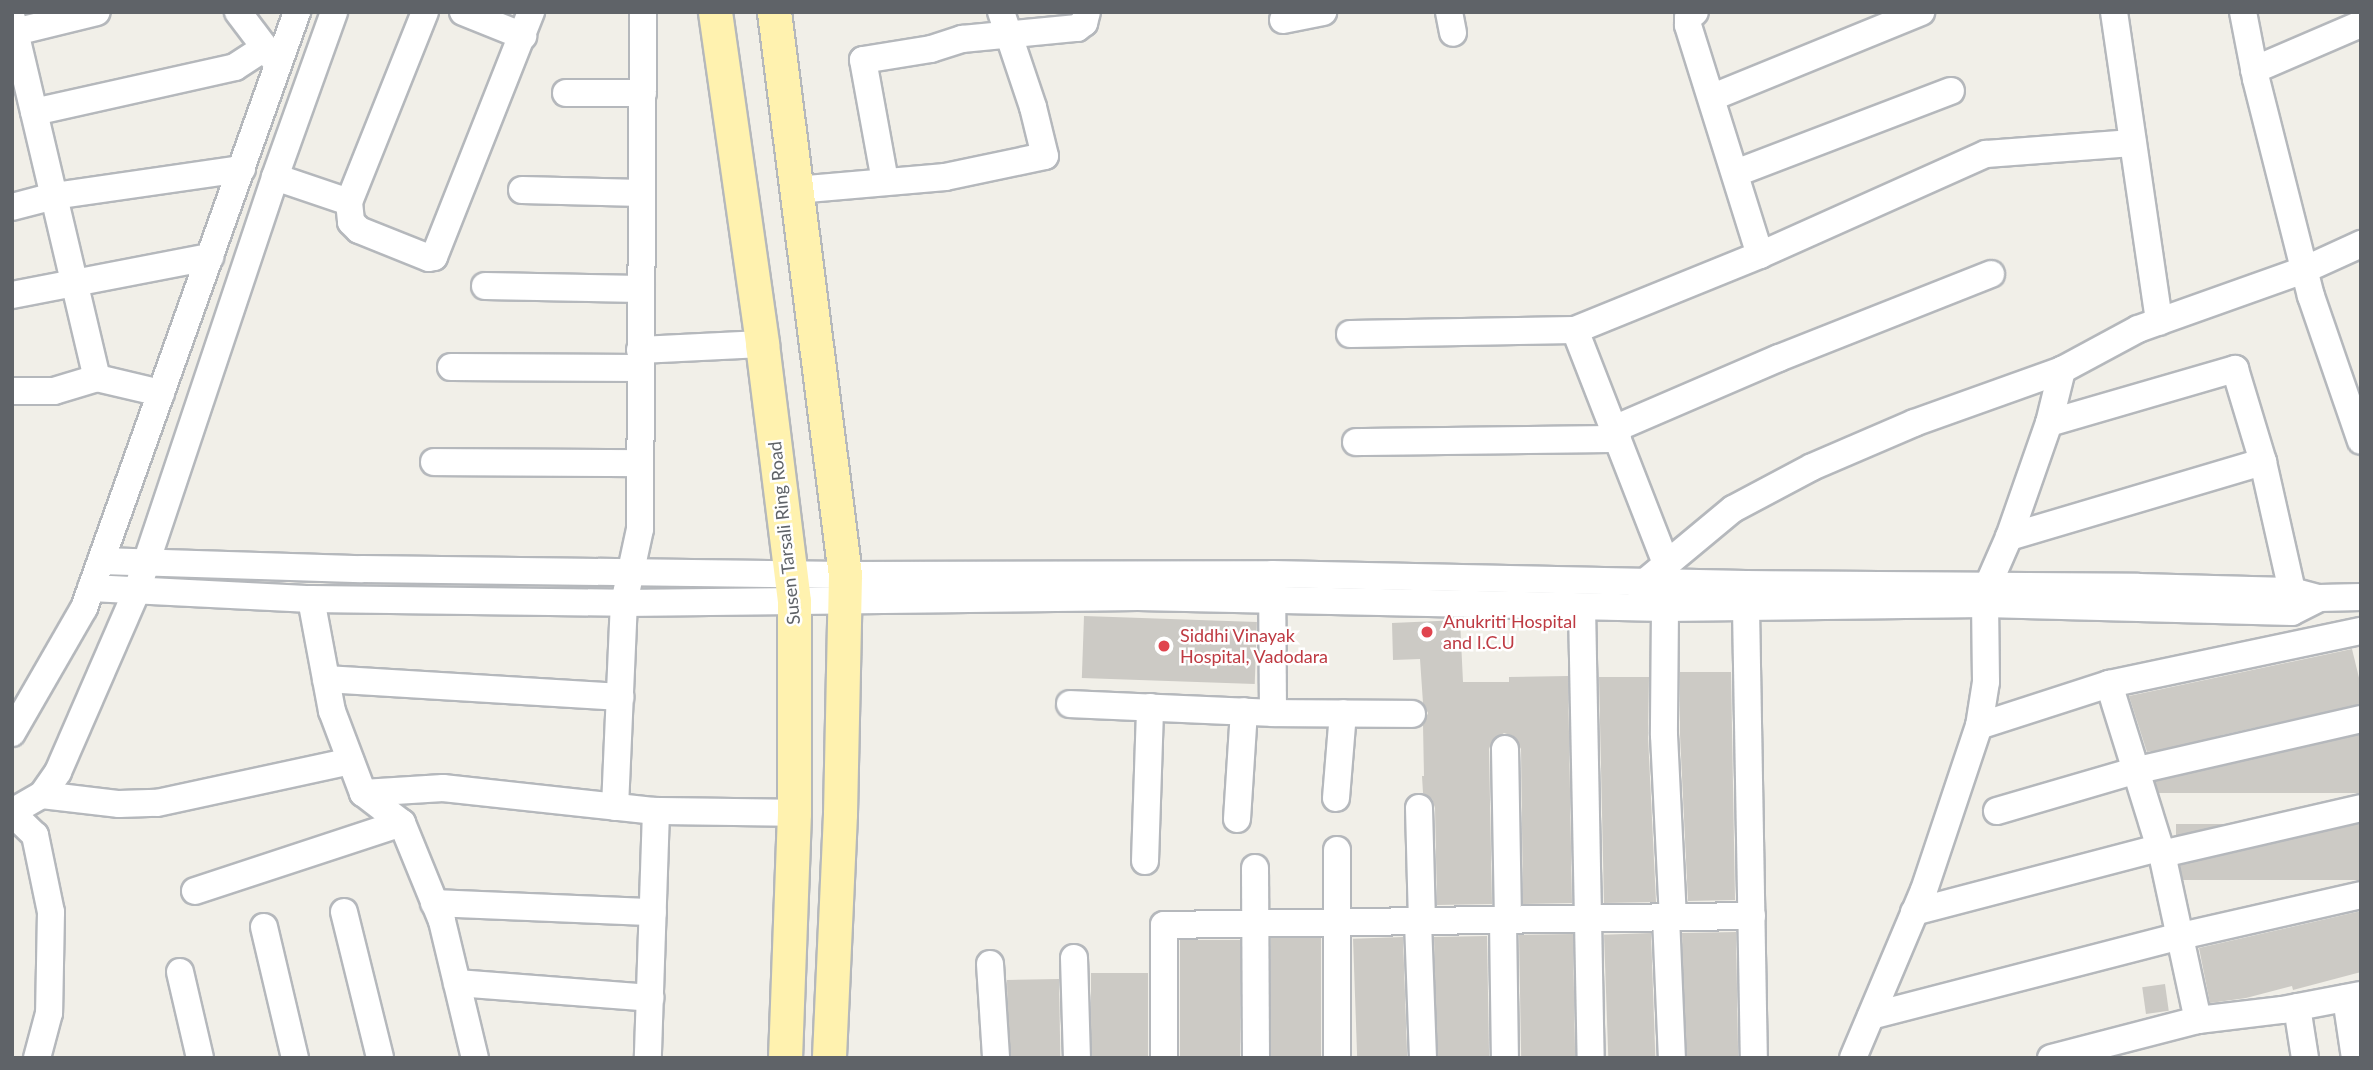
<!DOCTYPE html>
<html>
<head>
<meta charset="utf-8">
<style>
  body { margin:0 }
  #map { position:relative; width:2373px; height:1070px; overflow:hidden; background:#f1efe8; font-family:Lato,sans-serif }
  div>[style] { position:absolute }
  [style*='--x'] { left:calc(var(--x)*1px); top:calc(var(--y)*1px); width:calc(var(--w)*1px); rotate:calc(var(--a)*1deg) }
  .building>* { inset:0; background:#cccac5; transform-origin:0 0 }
  .roads { filter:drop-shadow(2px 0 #b5b8bc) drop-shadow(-2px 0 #b5b8bc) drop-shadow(0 2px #b5b8bc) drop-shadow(0 -2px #b5b8bc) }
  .minor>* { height:26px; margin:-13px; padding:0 13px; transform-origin:13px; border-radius:13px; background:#fff }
  .major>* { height:33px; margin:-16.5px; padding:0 16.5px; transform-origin:16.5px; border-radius:16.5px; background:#fff2af }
  .dots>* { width:19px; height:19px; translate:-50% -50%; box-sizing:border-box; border:4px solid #fff; border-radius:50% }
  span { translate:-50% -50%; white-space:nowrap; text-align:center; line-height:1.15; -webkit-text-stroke:5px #fff; paint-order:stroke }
  .street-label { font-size:18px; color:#5f6368 }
  .health-label { font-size:18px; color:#be3a42 }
  .left { translate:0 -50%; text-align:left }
  .frame { position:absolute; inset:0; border:14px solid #5f6368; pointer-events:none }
</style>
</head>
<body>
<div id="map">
  <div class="building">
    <div style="left:1084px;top:616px;width:173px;height:62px;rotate:2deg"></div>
    <div style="clip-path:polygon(1460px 620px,1463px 682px,1509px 682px,1509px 677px,1568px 676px,1572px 903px,1523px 904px,1521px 749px,1513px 736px,1504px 733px,1492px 741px,1489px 749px,1492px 904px,1437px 905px,1435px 808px,1432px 799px,1423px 793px,1422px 776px,1424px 776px,1423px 725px,1428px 713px,1423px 703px,1420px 659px,1393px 660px,1392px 623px)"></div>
    <div style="clip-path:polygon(2352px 649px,2361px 686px,2361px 704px,2147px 752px,2129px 696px)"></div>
    <div style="clip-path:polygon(1680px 672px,1731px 672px,1735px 900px,1688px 901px,1680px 735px)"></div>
    <div style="clip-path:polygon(1599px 677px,1649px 677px,1648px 736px,1656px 902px,1604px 903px)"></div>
    <div style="left:2361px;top:735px;width:58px;height:210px;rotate:90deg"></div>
    <div style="left:2361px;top:824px;width:56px;height:185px;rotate:90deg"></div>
    <div style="clip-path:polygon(2361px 911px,2361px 972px,2293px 990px,2292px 986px,2246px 998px,2210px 1003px,2199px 948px)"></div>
    <div style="left:1736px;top:932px;width:126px;height:54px;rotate:89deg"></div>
    <div style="left:1651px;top:933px;width:125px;height:47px;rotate:88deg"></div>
    <div style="left:1573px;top:934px;width:124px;height:54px;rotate:89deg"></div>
    <div style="left:1487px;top:936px;width:122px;height:53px;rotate:89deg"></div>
    <div style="left:1403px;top:937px;width:121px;height:50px;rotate:88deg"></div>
    <div style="left:1321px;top:938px;width:120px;height:50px;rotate:90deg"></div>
    <div style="left:1240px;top:940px;width:118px;height:60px;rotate:90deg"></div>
    <div style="left:1148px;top:973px;width:85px;height:57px;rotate:90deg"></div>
    <div style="left:1059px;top:979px;width:79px;height:52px;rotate:89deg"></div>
    <div style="left:2165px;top:984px;width:27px;height:23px;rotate:82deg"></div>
  </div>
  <div class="roads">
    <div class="minor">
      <div style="--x:238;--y:12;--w:61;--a:52.9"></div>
      <div style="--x:425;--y:12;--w:205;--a:111.8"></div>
      <div style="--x:349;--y:202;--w:20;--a:84"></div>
      <div style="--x:351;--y:222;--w:11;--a:45"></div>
      <div style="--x:359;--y:230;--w:75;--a:21.8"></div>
      <div style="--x:429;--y:258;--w:5;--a:-11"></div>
      <div style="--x:434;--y:257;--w:264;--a:-68.4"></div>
      <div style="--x:463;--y:12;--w:65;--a:21.8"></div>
      <div style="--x:1449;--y:12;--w:21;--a:79"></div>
      <div style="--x:2114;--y:12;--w:313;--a:81.7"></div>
      <div style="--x:2243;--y:12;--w:68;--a:79"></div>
      <div style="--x:2256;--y:79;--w:224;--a:75.8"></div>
      <div style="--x:2311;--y:296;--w:153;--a:71"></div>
      <div style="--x:12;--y:19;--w:369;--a:76.7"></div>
      <div style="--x:97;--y:378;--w:66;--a:13.2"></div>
      <div style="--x:1283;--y:20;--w:41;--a:-11.3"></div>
      <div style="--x:15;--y:32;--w:84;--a:-13.7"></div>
      <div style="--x:2254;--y:70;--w:116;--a:-23.3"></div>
      <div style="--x:566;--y:93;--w:77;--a:0"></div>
      <div style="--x:1713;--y:97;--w:225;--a:-22.2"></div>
      <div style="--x:34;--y:112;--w:206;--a:-12.6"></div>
      <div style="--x:235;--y:67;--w:33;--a:-33"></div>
      <div style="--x:1736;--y:173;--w:230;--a:-20.9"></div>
      <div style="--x:275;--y:177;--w:78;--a:18.7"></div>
      <div style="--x:885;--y:181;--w:123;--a:-100.3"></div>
      <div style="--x:863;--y:60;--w:69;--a:-9.2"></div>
      <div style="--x:931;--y:49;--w:33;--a:-18"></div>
      <div style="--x:962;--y:39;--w:116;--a:-5.5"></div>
      <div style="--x:1077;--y:28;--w:9;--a:-36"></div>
      <div style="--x:1084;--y:23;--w:11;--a:-75"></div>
      <div style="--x:522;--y:190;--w:120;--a:1.4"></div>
      <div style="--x:796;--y:190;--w:150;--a:-5"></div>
      <div style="--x:945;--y:177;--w:102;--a:-11.9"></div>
      <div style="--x:1045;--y:156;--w:50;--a:-103.8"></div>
      <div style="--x:1033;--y:107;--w:100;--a:-108.6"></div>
      <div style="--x:12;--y:207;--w:43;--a:-14.7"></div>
      <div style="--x:54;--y:196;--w:190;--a:-8.2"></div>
      <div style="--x:1760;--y:255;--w:248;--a:-24.1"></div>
      <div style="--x:1986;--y:154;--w:147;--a:-4.3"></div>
      <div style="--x:485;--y:286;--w:156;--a:1.1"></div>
      <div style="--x:12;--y:295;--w:202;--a:-10.9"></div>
      <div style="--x:1575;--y:330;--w:200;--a:-22.1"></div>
      <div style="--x:1760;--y:255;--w:241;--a:-107.4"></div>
      <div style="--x:1688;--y:25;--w:7;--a:-90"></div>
      <div style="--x:1688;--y:18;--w:9;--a:-41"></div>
      <div style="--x:1350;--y:334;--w:225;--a:-1"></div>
      <div style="--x:1575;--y:330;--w:250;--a:68.7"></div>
      <div style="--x:640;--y:350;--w:122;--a:-2.8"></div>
      <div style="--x:451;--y:367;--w:189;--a:0.3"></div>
      <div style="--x:12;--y:391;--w:42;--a:0"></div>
      <div style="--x:54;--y:391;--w:45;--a:-16.8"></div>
      <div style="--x:2049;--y:423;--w:194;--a:-16.2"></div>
      <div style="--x:2235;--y:369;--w:97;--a:73.2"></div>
      <div style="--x:2263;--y:462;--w:132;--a:77.3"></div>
      <div style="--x:2292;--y:591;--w:17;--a:90"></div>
      <div style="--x:1614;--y:429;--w:180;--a:-23.3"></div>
      <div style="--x:1779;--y:358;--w:228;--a:-21.6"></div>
      <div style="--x:1356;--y:442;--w:262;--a:-0.7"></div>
      <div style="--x:434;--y:462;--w:206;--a:0.3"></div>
      <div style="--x:2009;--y:537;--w:265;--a:-16.5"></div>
      <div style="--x:101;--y:561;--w:261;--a:1.8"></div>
      <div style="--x:362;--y:569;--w:483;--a:0.7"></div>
      <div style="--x:845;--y:575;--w:427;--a:-0.1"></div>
      <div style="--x:1272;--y:574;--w:474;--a:1.2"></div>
      <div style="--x:1746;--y:584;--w:392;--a:0.4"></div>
      <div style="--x:2138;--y:587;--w:154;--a:1.5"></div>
      <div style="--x:2292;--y:591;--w:28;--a:15"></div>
      <div style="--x:2319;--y:598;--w:42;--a:-1.4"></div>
      <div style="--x:1639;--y:587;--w:122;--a:-39.7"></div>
      <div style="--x:1733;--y:509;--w:89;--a:-28"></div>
      <div style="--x:1812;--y:467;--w:111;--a:-23.3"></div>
      <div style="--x:1914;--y:423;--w:157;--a:-19.7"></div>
      <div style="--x:91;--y:588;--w:220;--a:2.9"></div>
      <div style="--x:311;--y:599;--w:313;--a:0.7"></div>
      <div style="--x:624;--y:603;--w:514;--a:-0.67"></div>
      <div style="--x:1138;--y:597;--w:527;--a:1.2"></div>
      <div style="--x:1665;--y:608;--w:320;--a:-0.7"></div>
      <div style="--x:1985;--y:604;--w:307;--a:1.5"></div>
      <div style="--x:2292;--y:612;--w:30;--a:-27"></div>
      <div style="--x:311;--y:599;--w:114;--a:79.4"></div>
      <div style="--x:332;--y:711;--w:88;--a:69.3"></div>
      <div style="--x:363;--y:793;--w:49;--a:37.6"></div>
      <div style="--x:402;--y:823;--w:106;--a:67.8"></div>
      <div style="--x:442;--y:921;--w:141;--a:76.5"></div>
      <div style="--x:1582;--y:607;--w:451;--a:88.9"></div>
      <div style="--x:1665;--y:608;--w:127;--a:90.5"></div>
      <div style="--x:1664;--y:735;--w:182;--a:87.2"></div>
      <div style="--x:1746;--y:608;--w:450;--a:89"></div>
      <div style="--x:326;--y:679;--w:295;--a:3.5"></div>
      <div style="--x:2109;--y:684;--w:178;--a:72.7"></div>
      <div style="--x:2162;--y:854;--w:170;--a:77.8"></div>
      <div style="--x:2198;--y:1020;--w:85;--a:-6.8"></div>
      <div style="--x:2282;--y:1010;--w:80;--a:-10.8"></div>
      <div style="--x:1070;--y:704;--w:203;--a:2.5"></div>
      <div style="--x:1273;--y:713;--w:128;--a:-90.4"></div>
      <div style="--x:1273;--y:713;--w:139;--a:0.4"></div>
      <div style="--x:1979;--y:726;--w:137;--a:-17.9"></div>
      <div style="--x:2109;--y:684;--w:258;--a:-11.9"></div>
      <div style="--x:12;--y:733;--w:144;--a:-60.1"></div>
      <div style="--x:84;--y:608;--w:633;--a:-70.33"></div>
      <div style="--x:1505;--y:749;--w:171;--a:89"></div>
      <div style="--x:363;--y:793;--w:80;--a:-3.6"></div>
      <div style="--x:443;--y:788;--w:214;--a:6.2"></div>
      <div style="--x:656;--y:811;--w:247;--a:91.9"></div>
      <div style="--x:42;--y:795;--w:78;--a:6.7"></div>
      <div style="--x:119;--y:804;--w:38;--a:-2"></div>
      <div style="--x:157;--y:803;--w:198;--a:-12.2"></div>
      <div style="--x:1336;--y:798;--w:85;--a:-85.3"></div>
      <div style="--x:615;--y:807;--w:204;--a:-87.5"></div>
      <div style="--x:624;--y:603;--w:76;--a:-77.8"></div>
      <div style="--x:640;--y:529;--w:517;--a:-89.67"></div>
      <div style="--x:1419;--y:808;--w:113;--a:88.5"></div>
      <div style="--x:656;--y:811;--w:138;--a:0.8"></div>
      <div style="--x:1997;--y:811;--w:143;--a:-16.3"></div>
      <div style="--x:2134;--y:771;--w:233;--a:-12.9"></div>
      <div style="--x:12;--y:812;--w:34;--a:-30"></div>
      <div style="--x:42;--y:795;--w:28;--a:-55"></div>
      <div style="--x:58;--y:772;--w:198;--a:-66.5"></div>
      <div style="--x:137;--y:590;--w:435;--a:-71.5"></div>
      <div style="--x:275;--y:177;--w:175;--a:-70.3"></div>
      <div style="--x:12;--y:813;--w:32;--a:44"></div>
      <div style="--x:35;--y:835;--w:79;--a:78.3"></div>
      <div style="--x:51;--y:912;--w:101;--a:91.1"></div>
      <div style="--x:49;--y:1013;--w:47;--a:104.9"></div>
      <div style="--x:1237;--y:819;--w:108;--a:-86.3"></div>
      <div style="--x:1337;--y:850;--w:208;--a:90"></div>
      <div style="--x:2162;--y:854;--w:204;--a:-13"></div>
      <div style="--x:1145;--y:861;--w:154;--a:-88.1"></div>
      <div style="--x:1255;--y:868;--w:190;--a:89.7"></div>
      <div style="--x:195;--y:891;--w:218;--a:-18.2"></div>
      <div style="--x:434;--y:903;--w:219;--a:2.4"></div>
      <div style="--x:344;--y:912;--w:150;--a:76.1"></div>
      <div style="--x:1914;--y:912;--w:252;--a:-14.7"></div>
      <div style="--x:1666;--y:917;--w:141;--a:87.6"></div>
      <div style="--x:1503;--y:920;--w:138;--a:89.2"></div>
      <div style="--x:1418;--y:922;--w:136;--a:87.9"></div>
      <div style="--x:264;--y:927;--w:135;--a:76.7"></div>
      <div style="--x:1074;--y:958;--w:100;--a:88.3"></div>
      <div style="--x:990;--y:964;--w:94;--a:86.3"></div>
      <div style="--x:180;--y:972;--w:88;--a:76.9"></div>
      <div style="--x:457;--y:983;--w:194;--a:4.4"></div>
      <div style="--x:2346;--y:998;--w:61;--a:81.5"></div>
      <div style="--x:2297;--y:1007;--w:52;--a:81.1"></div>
      <div style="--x:1871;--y:1016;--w:320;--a:-14.5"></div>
      <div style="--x:2181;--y:936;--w:185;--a:-12.8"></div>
      <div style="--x:1164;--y:1058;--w:133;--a:-90"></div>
      <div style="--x:1164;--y:925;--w:588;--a:-0.88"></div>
      <div style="--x:1853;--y:1058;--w:182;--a:-67.1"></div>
      <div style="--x:1924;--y:890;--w:173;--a:-71.5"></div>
      <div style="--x:1979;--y:726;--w:45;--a:-81"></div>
      <div style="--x:1986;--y:682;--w:78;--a:-90.7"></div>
      <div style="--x:1985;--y:604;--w:19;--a:-81"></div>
      <div style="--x:1988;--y:585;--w:52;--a:-66.4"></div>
      <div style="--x:2009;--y:537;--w:121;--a:-70.7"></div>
      <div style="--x:2049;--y:423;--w:55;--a:-76.2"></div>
      <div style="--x:2062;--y:370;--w:86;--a:-28.3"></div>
      <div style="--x:2138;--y:329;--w:176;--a:-19.6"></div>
      <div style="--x:2304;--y:270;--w:63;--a:-24.5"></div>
      <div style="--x:2051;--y:1058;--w:152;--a:-14.5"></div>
    </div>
    <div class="major">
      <div style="--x:715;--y:12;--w:335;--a:81.9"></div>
      <div style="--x:762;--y:344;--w:259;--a:82.9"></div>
      <div style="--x:794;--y:601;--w:212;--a:90"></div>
      <div style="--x:794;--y:813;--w:245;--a:92.1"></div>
      <div style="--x:774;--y:12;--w:567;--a:82.81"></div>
      <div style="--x:845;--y:575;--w:239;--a:91.2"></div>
      <div style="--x:840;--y:814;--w:244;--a:92.6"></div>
    </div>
  </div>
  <div class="dots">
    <div style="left:1427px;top:632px;background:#e0444e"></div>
    <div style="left:1164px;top:646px;background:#e0444e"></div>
  </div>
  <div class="street-label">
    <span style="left:784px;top:533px;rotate:-96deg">Susen Tarsali Ring Road</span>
  </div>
  <div class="health-label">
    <span class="left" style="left:1443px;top:632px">Anukriti Hospital<br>and I.C.U</span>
    <span class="left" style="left:1180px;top:646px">Siddhi Vinayak<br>Hospital, Vadodara</span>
  </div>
  <div class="frame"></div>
</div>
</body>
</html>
